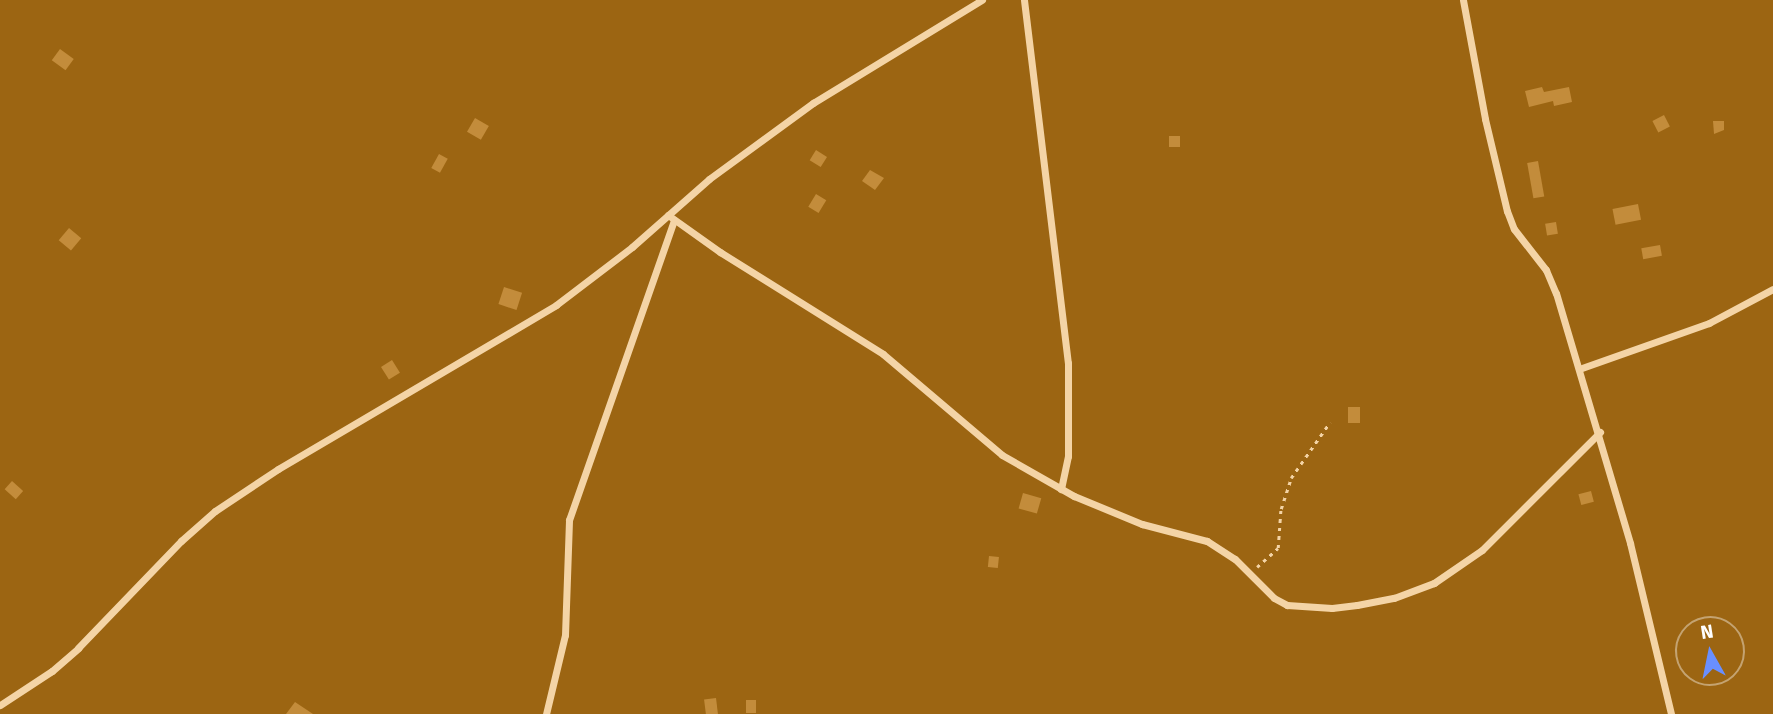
<!DOCTYPE html>
<html>
<head>
<meta charset="utf-8">
<style>
  body { margin:0 }
  #map { position:relative; width:1773px; height:714px; overflow:hidden; background:#9c6512; font-family:"Fira Sans",sans-serif }
  div>[style] { position:absolute }
  [style*='--x'] { left:calc(var(--x)*1px); top:calc(var(--y)*1px); width:calc(var(--w)*1px); rotate:calc(var(--a)*1deg) }
  .building>* { inset:0; background:#c38c3b; transform-origin:0 0 }
  .path>* { height:2.5px; margin-top:-1.25px; transform-origin:0; background:repeating-linear-gradient(90deg,#f4d4a6 0 3.5px,transparent 0 8.5px) }
  .street>* { height:7px; margin:-3.5px; padding:0 3.5px; transform-origin:3.5px; border-radius:3.5px; background:#f4d4a6 }
  span { translate:-50% -50%; white-space:nowrap; text-align:center; line-height:1.15; -webkit-text-stroke:7px #9c6512; paint-order:stroke }
  .north { position:absolute; left:1675px; top:616px; width:70px; height:70px; box-sizing:border-box; background:#9c6512; border:2px solid #c4a371; border-radius:50%; rotate:351deg; font-size:19px; font-weight:700; line-height:28px; text-align:center; color:#fff }
  .north::after { content:''; display:block; margin:auto; width:24px; height:32px; background:#698fff; clip-path:polygon(50% 0,100% 100%,50% 72%,0 100%) }
</style>
</head>
<body>
<div id="map">
  <div class="building">
    <div style="left:60px;top:49px;width:17px;height:14px;rotate:36deg"></div>
    <div style="clip-path:polygon(1542px 87px,1544px 92px,1569px 87px,1572px 102px,1554px 106px,1553px 101px,1529px 107px,1525px 91px)"></div>
    <div style="left:1664px;top:115px;width:13px;height:13px;rotate:63deg"></div>
    <div style="left:475px;top:118px;width:16px;height:16px;rotate:30deg"></div>
    <div style="clip-path:polygon(1713px 121px,1724px 121px,1724px 130px,1714px 134px)"></div>
    <div style="left:1169px;top:136px;width:11px;height:11px"></div>
    <div style="left:816px;top:150px;width:13px;height:12px;rotate:32deg"></div>
    <div style="left:439px;top:154px;width:10px;height:16px;rotate:29deg"></div>
    <div style="left:1538px;top:161px;width:36px;height:11px;rotate:80deg"></div>
    <div style="clip-path:polygon(870px 170px,884px 178px,875px 190px,862px 181px)"></div>
    <div style="left:816px;top:194px;width:12px;height:15px;rotate:31deg"></div>
    <div style="left:1638px;top:204px;width:16px;height:26px;rotate:79deg"></div>
    <div style="left:1556px;top:222px;width:12px;height:11px;rotate:81deg"></div>
    <div style="left:69px;top:228px;width:16px;height:16px;rotate:40deg"></div>
    <div style="left:1660px;top:245px;width:11px;height:19px;rotate:80deg"></div>
    <div style="left:504px;top:287px;width:19px;height:18px;rotate:18deg"></div>
    <div style="left:392px;top:360px;width:15px;height:13px;rotate:58deg"></div>
    <div style="left:1348px;top:407px;width:12px;height:16px"></div>
    <div style="left:12px;top:481px;width:15px;height:11px;rotate:42deg"></div>
    <div style="left:1591px;top:491px;width:11px;height:13px;rotate:75deg"></div>
    <div style="left:1023px;top:493px;width:19px;height:16px;rotate:16deg"></div>
    <div style="left:989px;top:556px;width:10px;height:11px;rotate:6deg"></div>
    <div style="left:716px;top:698px;width:16px;height:12px;rotate:83deg"></div>
    <div style="left:746px;top:700px;width:10px;height:13px"></div>
    <div style="clip-path:polygon(295px 702px,313px 714px,286px 714px)"></div>
  </div>
  <div class="path">
    <div style="--x:1257;--y:567;--w:28;--a:-42"></div>
    <div style="--x:1278;--y:548;--w:39;--a:-86"></div>
    <div style="--x:1281;--y:509;--w:33;--a:-72"></div>
    <div style="--x:1291;--y:478;--w:68;--a:-55.1"></div>
  </div>
  <div class="street">
    <div style="--x:1024;--y:0;--w:366;--a:83.1"></div>
    <div style="--x:1068;--y:363;--w:93;--a:90"></div>
    <div style="--x:1068;--y:456;--w:34;--a:102"></div>
    <div style="--x:1463;--y:0;--w:121;--a:79.5"></div>
    <div style="--x:1485;--y:119;--w:95;--a:76.6"></div>
    <div style="--x:1507;--y:211;--w:19;--a:69"></div>
    <div style="--x:1514;--y:229;--w:52;--a:52"></div>
    <div style="--x:1546;--y:270;--w:25;--a:67"></div>
    <div style="--x:1556;--y:293;--w:261;--a:73.5"></div>
    <div style="--x:1630;--y:543;--w:176;--a:76.5"></div>
    <div style="--x:668;--y:215;--w:64;--a:35.4"></div>
    <div style="--x:720;--y:252;--w:192;--a:32"></div>
    <div style="--x:883;--y:354;--w:156;--a:40.3"></div>
    <div style="--x:1002;--y:455;--w:83;--a:29.7"></div>
    <div style="--x:1074;--y:496;--w:74;--a:22.4"></div>
    <div style="--x:1142;--y:524;--w:67;--a:14.7"></div>
    <div style="--x:1207;--y:541;--w:33;--a:33"></div>
    <div style="--x:1235;--y:559;--w:55;--a:45"></div>
    <div style="--x:1274;--y:598;--w:15;--a:28"></div>
    <div style="--x:1287;--y:605;--w:45;--a:3.8"></div>
    <div style="--x:1332;--y:608;--w:25;--a:-7"></div>
    <div style="--x:1357;--y:605;--w:38;--a:-11"></div>
    <div style="--x:1394;--y:598;--w:43;--a:-20.6"></div>
    <div style="--x:1434;--y:583;--w:58;--a:-34.5"></div>
    <div style="--x:1482;--y:550;--w:167;--a:-45"></div>
    <div style="--x:1579;--y:369;--w:138;--a:-19.5"></div>
    <div style="--x:1709;--y:323;--w:72;--a:-28"></div>
    <div style="--x:0;--y:705;--w:62;--a:-33.2"></div>
    <div style="--x:52;--y:671;--w:35;--a:-41"></div>
    <div style="--x:78;--y:648;--w:149;--a:-46.1"></div>
    <div style="--x:181;--y:541;--w:45;--a:-41.4"></div>
    <div style="--x:215;--y:511;--w:76;--a:-33.7"></div>
    <div style="--x:278;--y:469;--w:323;--a:-30.5"></div>
    <div style="--x:556;--y:305;--w:96;--a:-37.3"></div>
    <div style="--x:632;--y:247;--w:103;--a:-41.4"></div>
    <div style="--x:709;--y:179;--w:129;--a:-36.2"></div>
    <div style="--x:813;--y:103;--w:198;--a:-31.4"></div>
    <div style="--x:546;--y:714;--w:81;--a:-76.5"></div>
    <div style="--x:565;--y:635;--w:115;--a:-88"></div>
    <div style="--x:569;--y:520;--w:318;--a:-70.7"></div>
  </div>
  <div class="north">N</div>
</div>
</body>
</html>
